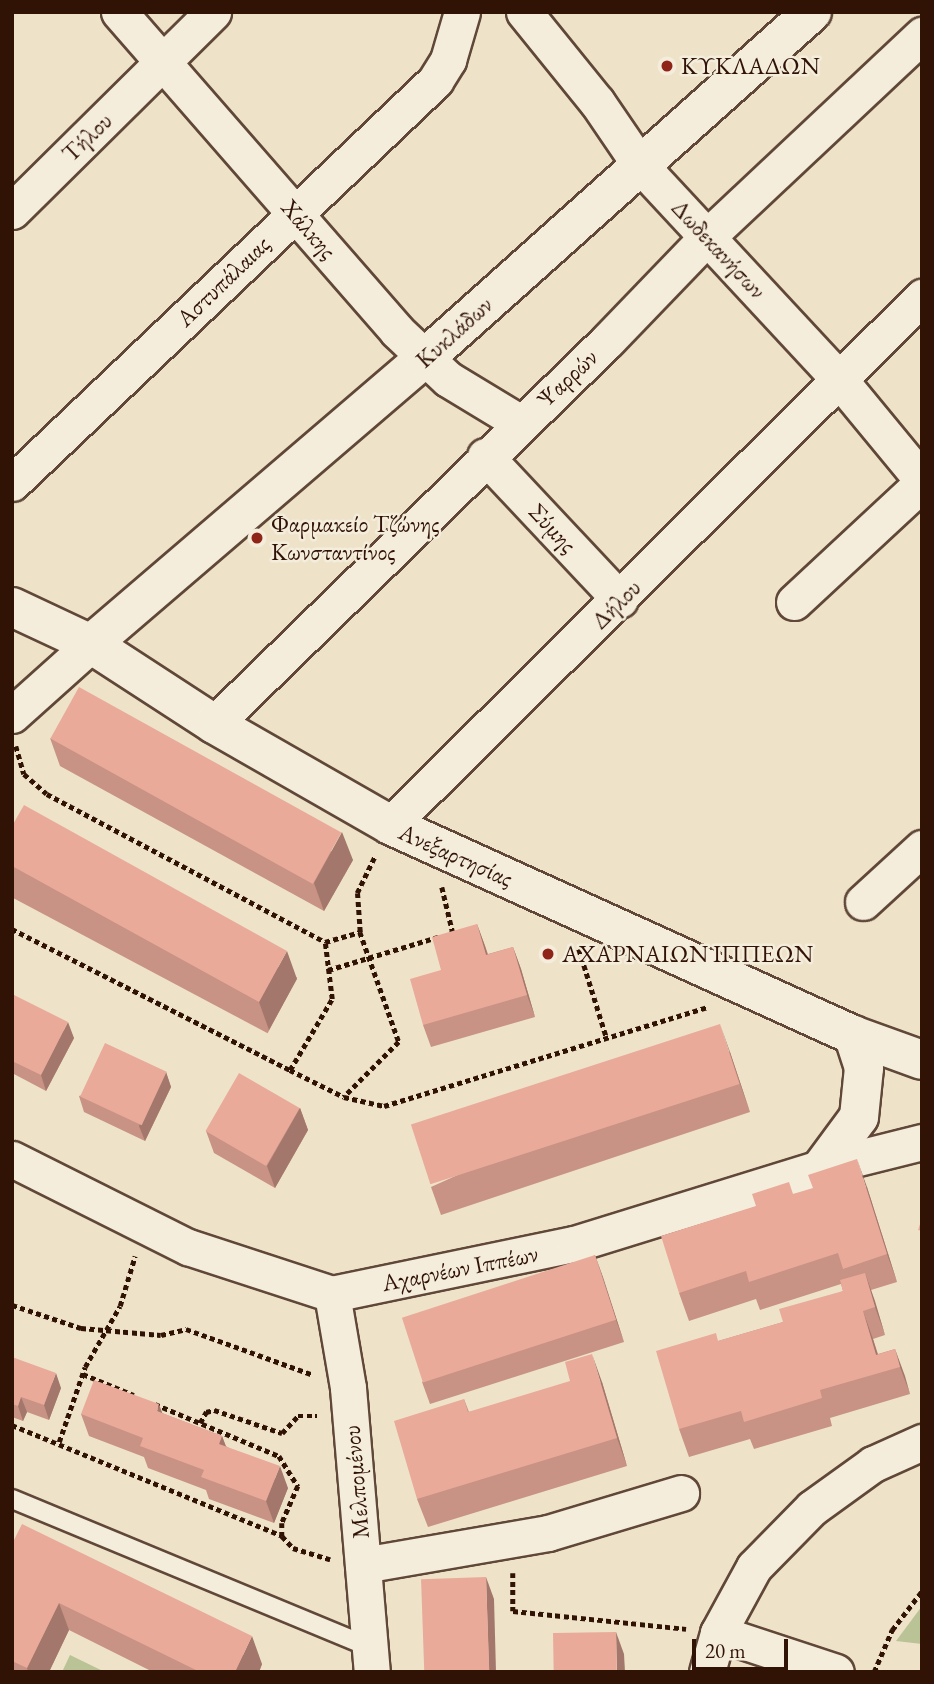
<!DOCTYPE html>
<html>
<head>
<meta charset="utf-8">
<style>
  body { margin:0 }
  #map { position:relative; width:934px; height:1684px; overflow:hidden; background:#eee3c9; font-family:"EB Garamond",serif }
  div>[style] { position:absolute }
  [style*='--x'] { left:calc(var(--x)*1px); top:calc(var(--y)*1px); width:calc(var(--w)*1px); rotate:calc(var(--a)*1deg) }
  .green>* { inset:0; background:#bac395 }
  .path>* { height:4.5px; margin-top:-2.25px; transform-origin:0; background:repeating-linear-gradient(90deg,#311306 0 5px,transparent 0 8.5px) }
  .roads { filter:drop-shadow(2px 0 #604737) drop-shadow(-2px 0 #604737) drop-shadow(0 2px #604737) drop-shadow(0 -2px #604737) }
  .service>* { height:18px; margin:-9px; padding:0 9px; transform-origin:9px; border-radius:9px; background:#f4eddc }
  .minor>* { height:35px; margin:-17.5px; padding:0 17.5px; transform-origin:17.5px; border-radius:17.5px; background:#f4eddc }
  .tertiary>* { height:38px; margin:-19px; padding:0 19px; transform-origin:19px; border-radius:19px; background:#f4eddc }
  .wall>* { inset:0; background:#c89284; transform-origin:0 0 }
  .shaded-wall>* { inset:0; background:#a3776b }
  .building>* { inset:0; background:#e9aa99; transform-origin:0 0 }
  .dots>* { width:19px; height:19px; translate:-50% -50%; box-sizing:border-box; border:4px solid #f4eddc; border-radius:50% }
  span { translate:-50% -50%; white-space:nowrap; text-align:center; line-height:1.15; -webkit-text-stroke:5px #f4eddc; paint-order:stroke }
  .poi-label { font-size:24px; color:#311306 }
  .left { translate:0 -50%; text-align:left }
  .street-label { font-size:24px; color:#311306 }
  .frame { position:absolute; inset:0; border:14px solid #311306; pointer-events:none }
  .scale { position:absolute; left:692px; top:1639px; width:96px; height:32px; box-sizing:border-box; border:4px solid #311306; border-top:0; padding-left:9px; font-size:21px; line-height:24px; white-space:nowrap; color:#311306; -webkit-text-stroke:5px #f4eddc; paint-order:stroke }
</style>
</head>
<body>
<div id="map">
  <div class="green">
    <div style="clip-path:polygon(922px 1606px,922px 1644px,896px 1641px)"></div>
    <div style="clip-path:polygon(70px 1655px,105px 1672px,62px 1672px)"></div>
  </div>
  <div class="path">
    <div style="--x:16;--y:746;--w:29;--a:74"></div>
    <div style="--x:24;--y:774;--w:30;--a:41"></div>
    <div style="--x:47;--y:794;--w:315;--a:28"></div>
    <div style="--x:325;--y:942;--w:36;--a:-16"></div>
    <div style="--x:360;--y:932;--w:117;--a:70.5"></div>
    <div style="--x:399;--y:1042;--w:78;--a:135"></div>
    <div style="--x:442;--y:887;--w:47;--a:76.6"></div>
    <div style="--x:453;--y:933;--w:3;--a:162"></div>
    <div style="--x:12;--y:929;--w:312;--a:26.9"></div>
    <div style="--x:290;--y:1070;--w:82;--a:-59.4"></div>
    <div style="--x:332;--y:999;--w:57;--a:-97"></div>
    <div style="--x:360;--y:932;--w:39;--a:-94"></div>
    <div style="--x:357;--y:893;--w:41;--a:-64.1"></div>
    <div style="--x:579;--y:949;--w:94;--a:72.7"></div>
    <div style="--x:328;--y:970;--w:115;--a:-16.7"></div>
    <div style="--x:290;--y:1070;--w:60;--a:26.6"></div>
    <div style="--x:344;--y:1097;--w:41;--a:12.7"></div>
    <div style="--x:384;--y:1106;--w:338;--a:-17"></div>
    <div style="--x:12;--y:1305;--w:73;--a:18.4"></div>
    <div style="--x:81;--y:1328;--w:80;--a:5"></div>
    <div style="--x:161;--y:1335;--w:26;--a:-13"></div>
    <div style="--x:186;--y:1329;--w:133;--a:19.8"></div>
    <div style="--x:83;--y:1374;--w:55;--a:22.4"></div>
    <div style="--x:155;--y:1404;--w:134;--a:22.8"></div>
    <div style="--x:279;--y:1456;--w:36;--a:58"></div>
    <div style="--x:298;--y:1486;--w:40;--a:113.4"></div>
    <div style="--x:282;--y:1523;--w:13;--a:90"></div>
    <div style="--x:282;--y:1536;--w:16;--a:47"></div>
    <div style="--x:293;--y:1548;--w:39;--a:17"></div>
    <div style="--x:200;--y:1423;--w:13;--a:-61"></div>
    <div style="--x:206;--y:1412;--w:8;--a:-14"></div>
    <div style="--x:214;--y:1410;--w:72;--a:18.7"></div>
    <div style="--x:282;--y:1433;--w:23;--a:-47"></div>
    <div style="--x:298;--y:1416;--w:19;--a:0"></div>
    <div style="--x:12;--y:1425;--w:292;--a:22.3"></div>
    <div style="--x:59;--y:1442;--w:79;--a:-70.9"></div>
    <div style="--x:85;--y:1367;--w:70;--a:-60.2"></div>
    <div style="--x:120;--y:1306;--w:52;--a:-73.3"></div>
    <div style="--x:513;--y:1573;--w:38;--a:90"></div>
    <div style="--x:513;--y:1611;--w:174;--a:5.9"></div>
    <div style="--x:874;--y:1672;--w:46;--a:-66.8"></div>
    <div style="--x:892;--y:1630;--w:49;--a:-52.4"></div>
  </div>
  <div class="roads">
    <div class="service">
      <div style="--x:12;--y:1499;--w:387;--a:22.5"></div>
    </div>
    <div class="minor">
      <div style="--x:119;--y:12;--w:423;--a:48.9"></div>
      <div style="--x:397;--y:331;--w:70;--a:43.3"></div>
      <div style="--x:448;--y:379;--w:83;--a:31.2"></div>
      <div style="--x:524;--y:12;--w:116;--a:51"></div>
      <div style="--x:597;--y:102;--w:76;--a:55.7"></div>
      <div style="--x:640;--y:165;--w:291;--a:47.1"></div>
      <div style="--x:838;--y:378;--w:132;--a:50.5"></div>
      <div style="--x:12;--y:211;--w:283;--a:-44.7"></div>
      <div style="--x:485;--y:456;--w:197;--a:46.8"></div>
      <div style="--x:12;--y:483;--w:584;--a:-43.54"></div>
      <div style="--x:435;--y:81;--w:25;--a:-58"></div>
      <div style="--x:448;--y:60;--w:50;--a:-73.7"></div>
      <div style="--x:794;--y:602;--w:175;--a:-42.9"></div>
      <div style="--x:12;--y:715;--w:106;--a:-41.9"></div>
      <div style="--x:214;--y:724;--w:550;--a:-44.26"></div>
      <div style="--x:608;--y:340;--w:144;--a:-46.1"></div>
      <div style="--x:708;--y:236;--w:294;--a:-43.2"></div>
      <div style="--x:390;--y:825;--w:750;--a:-44.78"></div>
      <div style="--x:863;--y:902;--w:80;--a:-42.5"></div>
      <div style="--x:12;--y:1159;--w:197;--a:26.6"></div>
      <div style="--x:188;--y:1247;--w:151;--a:18.1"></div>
      <div style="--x:332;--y:1294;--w:247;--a:-11.7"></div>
      <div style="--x:574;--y:1244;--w:260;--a:-17.2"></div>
      <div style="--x:822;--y:1167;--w:103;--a:-14"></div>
      <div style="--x:332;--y:1294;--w:95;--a:80.3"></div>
      <div style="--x:348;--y:1388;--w:285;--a:85.2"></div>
      <div style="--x:363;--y:1565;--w:188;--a:-9.8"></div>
      <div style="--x:548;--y:1533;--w:139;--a:-16.7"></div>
      <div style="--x:718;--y:1633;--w:124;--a:18.3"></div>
      <div style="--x:707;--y:1672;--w:41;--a:-74.2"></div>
      <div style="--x:718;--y:1633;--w:75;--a:-61.4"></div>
      <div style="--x:754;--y:1567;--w:83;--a:-45.5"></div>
      <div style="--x:812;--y:1508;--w:75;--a:-35.8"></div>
      <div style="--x:873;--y:1464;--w:54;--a:-24.2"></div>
    </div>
    <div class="tertiary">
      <div style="--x:12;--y:607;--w:87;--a:25.1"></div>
      <div style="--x:91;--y:644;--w:147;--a:33"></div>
      <div style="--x:214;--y:724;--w:203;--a:29.8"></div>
      <div style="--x:390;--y:825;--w:508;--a:24.4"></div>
      <div style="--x:853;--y:1035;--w:73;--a:19.9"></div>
      <div style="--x:91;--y:644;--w:440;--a:-40.6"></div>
      <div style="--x:425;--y:358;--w:519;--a:-41.8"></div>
      <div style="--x:822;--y:1167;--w:62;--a:-53.5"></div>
      <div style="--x:859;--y:1117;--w:49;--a:-84.2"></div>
      <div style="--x:864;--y:1068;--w:35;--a:-108"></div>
    </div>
  </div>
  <div class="wall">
    <div style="clip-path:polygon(50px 738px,353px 860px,324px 911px,60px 766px)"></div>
    <div style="left:12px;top:826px;width:323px;height:63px;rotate:28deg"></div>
    <div style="clip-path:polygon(477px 924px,488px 954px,513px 947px,521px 969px,535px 1017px,431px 1047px,423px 1025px,441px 970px)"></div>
    <div style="clip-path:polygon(12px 994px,74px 1038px,46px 1091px,12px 1073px)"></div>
    <div style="clip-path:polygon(730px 1052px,750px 1112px,441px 1215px,431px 1187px)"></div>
    <div style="clip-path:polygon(166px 1072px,171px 1087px,145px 1141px,84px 1112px,79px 1096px)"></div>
    <div style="clip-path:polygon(300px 1108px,308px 1130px,275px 1188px,214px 1153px,206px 1131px)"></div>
    <div style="clip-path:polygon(867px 1187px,897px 1282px,871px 1290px,885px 1335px,873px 1339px,878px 1354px,895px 1349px,910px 1394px,830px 1418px,832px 1426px,754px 1449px,750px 1439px,689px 1457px,679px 1429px,718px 1341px,783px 1322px,843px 1291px,841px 1284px,760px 1310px,756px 1299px,689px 1321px,679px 1293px,793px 1194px)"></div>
    <div style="clip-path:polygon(595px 1255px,624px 1342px,430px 1404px,422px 1382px)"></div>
    <div style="clip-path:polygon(12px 1357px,61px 1388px,49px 1420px,27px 1412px,23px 1421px,12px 1417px)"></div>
    <div style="clip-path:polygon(602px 1382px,627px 1466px,428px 1527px,417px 1499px,464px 1399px,469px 1412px)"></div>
    <div style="clip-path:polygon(162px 1413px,222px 1436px,226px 1446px,288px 1488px,274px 1523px,209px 1499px,206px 1490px,148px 1468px,144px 1457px,89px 1436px,81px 1414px)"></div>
    <div style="clip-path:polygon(12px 1544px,262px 1664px,259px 1672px,153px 1672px,69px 1630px,49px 1672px,12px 1672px)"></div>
  </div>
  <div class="shaded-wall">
    <div style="clip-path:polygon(342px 832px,353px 860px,324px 911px,314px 883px)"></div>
    <div style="clip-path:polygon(477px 924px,485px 946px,494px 977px,486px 955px)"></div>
    <div style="clip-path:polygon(513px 947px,521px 969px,535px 1017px,527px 995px)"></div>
    <div style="clip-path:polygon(287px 951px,297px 979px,269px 1030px,259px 1002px)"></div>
    <div style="clip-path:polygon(68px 1022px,74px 1038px,46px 1091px,41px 1075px)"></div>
    <div style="clip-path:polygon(720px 1024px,730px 1052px,750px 1112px,740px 1084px)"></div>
    <div style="clip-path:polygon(166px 1072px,171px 1087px,145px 1141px,139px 1126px)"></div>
    <div style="clip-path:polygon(300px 1108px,308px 1130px,275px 1188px,267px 1166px)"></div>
    <div style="clip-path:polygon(857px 1159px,867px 1187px,897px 1282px,887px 1254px)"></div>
    <div style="clip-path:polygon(595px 1255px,603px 1277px,624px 1342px,616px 1320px)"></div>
    <div style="clip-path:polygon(865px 1273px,875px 1301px,885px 1335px,875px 1307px)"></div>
    <div style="clip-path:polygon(863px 1311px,873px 1339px,883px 1372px,876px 1355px)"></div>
    <div style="clip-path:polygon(895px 1349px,905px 1376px,910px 1394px,900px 1367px)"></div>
    <div style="clip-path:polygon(592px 1354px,602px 1382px,627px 1466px,617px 1438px)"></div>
    <div style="clip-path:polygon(56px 1373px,61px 1388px,49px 1420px,44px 1405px)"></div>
    <div style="clip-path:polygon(21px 1397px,27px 1412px,23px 1421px,18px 1406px)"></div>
    <div style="clip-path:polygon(159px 1404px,167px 1426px,157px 1411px)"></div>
    <div style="clip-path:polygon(222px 1436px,230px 1458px,219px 1444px)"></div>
    <div style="clip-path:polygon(280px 1466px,288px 1488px,274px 1523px,266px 1501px)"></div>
    <div style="clip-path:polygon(486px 1577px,494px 1599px,496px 1672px,489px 1672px)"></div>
    <div style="clip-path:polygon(59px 1603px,69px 1630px,49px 1672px,28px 1672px,27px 1668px)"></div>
    <div style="clip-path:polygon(616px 1632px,624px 1654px,625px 1672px,617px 1672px)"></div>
    <div style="clip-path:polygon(252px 1636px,262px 1664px,259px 1672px,235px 1672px)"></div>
  </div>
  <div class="building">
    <div style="left:79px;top:687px;width:300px;height:59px;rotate:29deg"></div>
    <div style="clip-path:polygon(24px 805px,287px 951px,259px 1002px,12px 866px,12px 826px)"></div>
    <div style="clip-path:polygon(477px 924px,486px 955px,513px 947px,527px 995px,423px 1025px,410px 979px,441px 970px,432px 937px)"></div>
    <div style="clip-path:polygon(12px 994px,68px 1022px,41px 1075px,12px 1061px)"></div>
    <div style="left:720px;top:1024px;width:63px;height:325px;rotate:72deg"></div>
    <div style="left:105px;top:1043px;width:68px;height:59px;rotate:25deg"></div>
    <div style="left:239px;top:1073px;width:70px;height:67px;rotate:30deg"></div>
    <div style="clip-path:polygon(857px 1159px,887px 1254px,843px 1269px,838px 1253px,749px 1282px,746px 1271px,679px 1293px,661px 1236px,756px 1206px,752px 1194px,789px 1182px,793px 1194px,813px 1188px,808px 1175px)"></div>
    <div style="clip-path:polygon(922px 1218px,922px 1231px,918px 1230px)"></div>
    <div style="left:595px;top:1255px;width:68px;height:203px;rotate:72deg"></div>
    <div style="clip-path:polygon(865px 1273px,875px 1307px,863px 1311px,876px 1355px,895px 1349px,900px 1367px,820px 1390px,822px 1398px,744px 1422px,741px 1411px,679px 1429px,656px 1351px,716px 1333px,718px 1341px,783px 1322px,779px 1309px,843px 1291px,840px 1280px)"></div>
    <div style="clip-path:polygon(592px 1354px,617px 1438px,417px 1499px,394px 1421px,464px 1399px,468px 1412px,570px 1381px,565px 1362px)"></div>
    <div style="clip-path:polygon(12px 1357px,56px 1373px,44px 1405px,21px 1397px,18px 1406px,12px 1404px)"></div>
    <div style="clip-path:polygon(94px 1380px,159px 1404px,157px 1411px,222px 1436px,219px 1444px,280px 1466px,266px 1501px,201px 1477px,204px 1470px,140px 1446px,143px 1438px,81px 1414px)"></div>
    <div style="clip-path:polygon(22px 1524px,252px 1636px,235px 1672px,200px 1672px,59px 1603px,27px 1668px,12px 1661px,12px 1544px)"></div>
    <div style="left:486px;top:1577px;width:95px;height:65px;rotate:88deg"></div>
    <div style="left:616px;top:1632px;width:40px;height:63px;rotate:89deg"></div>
  </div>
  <div class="dots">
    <div style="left:667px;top:66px;background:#8f2418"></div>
    <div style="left:257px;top:538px;background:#8f2418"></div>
    <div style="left:548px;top:954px;background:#8f2418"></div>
  </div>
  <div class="poi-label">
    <span class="left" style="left:681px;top:66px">ΚΥΚΛΑΔΩΝ</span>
    <span class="left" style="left:271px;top:538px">Φαρμακείο Τζώνης<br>Κωνσταντίνος</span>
    <span class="left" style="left:562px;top:954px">ΑΧΑΡΝΑΙΩΝ ΙΠΠΕΩΝ</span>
  </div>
  <div class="street-label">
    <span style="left:87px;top:137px;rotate:-44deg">Τήλου</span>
    <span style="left:309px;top:229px;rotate:49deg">Χάλκης</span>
    <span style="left:719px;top:249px;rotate:47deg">Δωδεκανήσων</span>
    <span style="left:223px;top:281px;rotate:-44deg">Αστυπάλαιας</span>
    <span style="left:454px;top:332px;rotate:-42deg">Κυκλάδων</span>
    <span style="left:567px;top:378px;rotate:-43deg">Ψαρρών</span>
    <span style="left:553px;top:528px;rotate:47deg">Σύμης</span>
    <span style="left:616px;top:604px;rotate:-45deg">Δήλου</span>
    <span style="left:456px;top:855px;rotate:24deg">Ανεξαρτησίας</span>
    <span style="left:460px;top:1268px;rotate:-11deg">Αχαρνέων Ιππέων</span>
    <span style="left:356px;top:1482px;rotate:-95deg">Μελπομένου</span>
  </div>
  <div class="frame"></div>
  <div class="scale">20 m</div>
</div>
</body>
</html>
